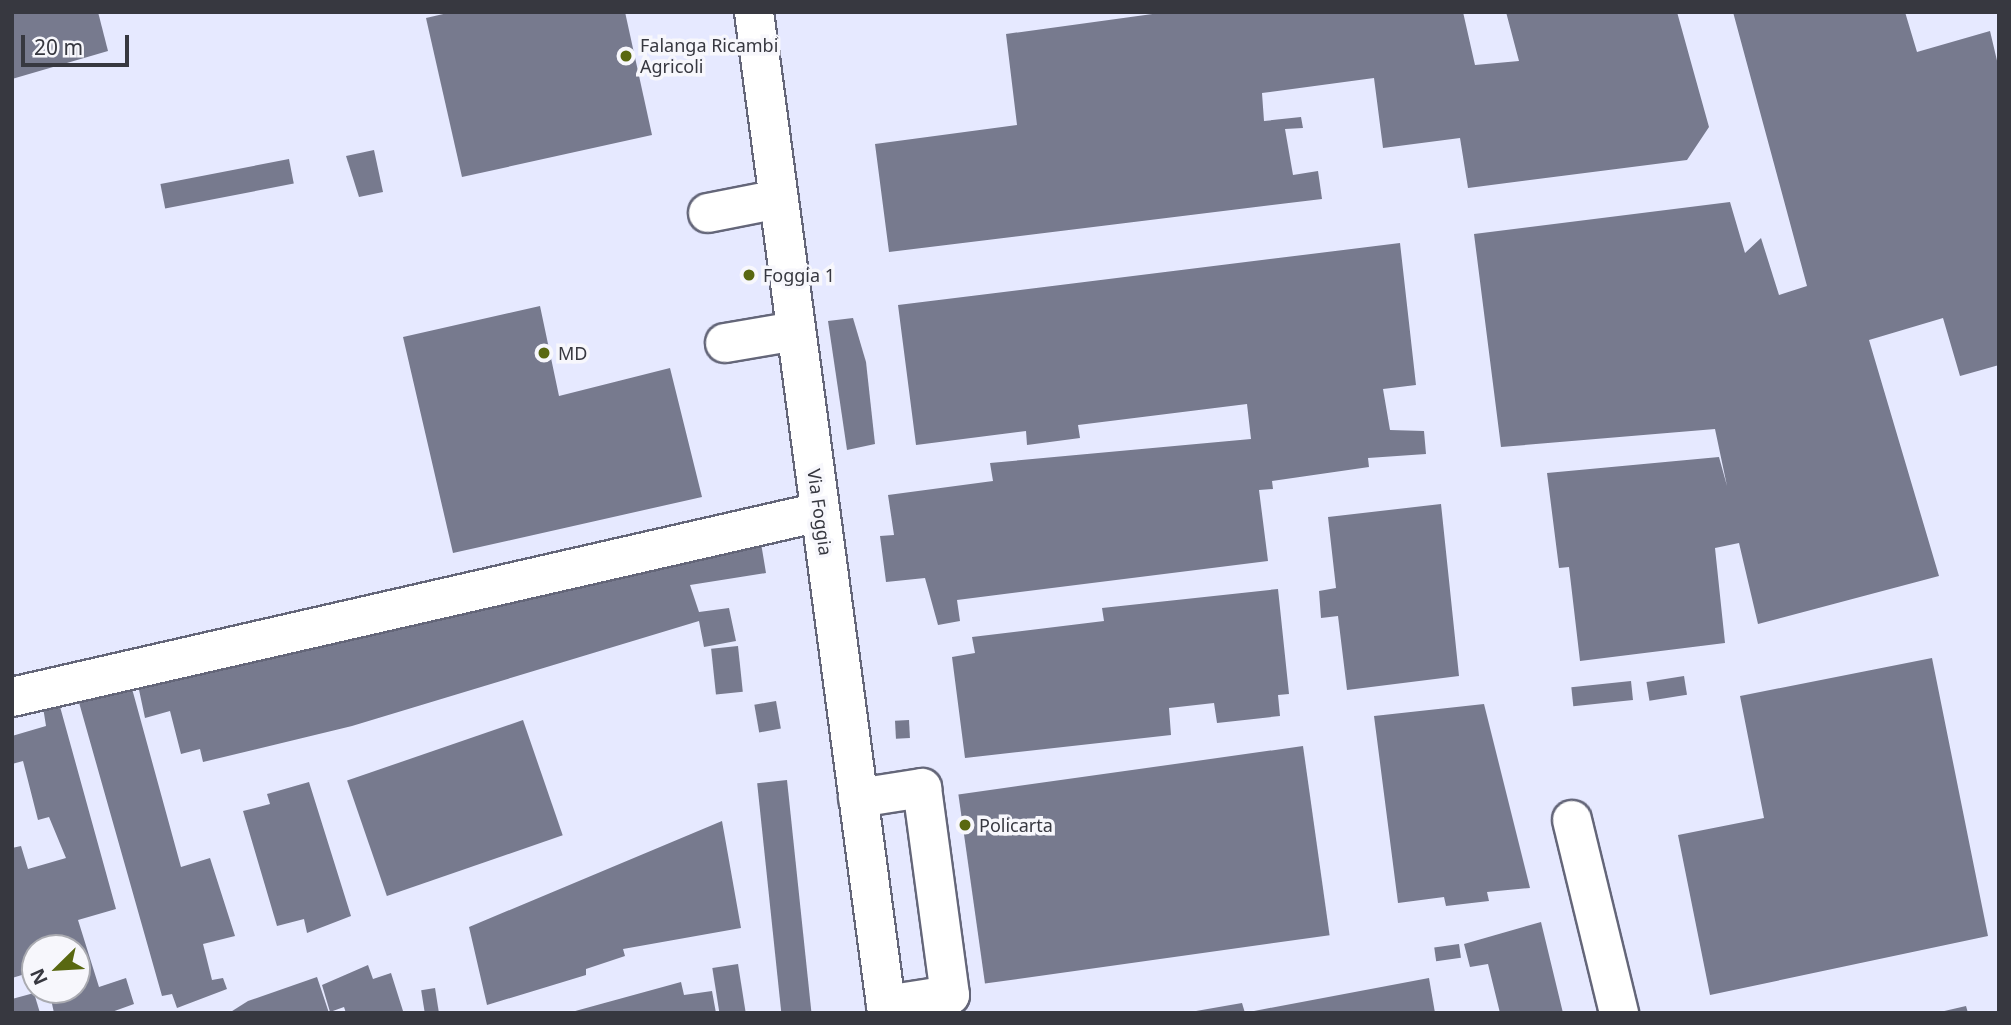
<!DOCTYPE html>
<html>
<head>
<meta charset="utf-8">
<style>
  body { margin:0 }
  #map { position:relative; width:2011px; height:1025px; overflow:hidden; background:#e6e9ff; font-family:"Noto Sans",sans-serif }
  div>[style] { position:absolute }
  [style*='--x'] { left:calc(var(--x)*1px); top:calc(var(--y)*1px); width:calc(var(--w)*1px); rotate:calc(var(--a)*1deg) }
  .building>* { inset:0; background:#777a8e; transform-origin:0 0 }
  .roads { filter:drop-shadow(2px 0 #646679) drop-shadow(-2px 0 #646679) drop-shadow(0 2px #646679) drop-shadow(0 -2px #646679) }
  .minor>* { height:38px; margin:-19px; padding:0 19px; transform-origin:19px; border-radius:19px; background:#fff }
  .major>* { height:38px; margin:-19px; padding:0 19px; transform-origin:19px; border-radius:19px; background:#fff }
  .dots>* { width:19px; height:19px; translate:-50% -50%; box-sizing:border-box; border:4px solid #f7f7fc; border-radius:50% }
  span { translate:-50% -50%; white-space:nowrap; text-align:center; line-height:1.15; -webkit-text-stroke:7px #f7f7fc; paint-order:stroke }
  .poi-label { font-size:18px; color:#373840 }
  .left { translate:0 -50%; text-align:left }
  .street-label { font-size:18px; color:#373840 }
  .frame { position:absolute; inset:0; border:14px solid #373840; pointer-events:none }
  .north { position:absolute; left:21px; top:934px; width:70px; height:70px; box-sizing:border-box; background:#f7f7fc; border:2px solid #aaabb1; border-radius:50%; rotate:246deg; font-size:19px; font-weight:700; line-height:28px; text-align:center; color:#373840 }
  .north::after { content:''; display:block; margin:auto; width:24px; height:32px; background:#596811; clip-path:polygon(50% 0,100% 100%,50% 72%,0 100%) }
  .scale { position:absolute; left:21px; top:35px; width:108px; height:32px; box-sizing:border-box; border:4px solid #373840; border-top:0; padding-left:9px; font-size:21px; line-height:24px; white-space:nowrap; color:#373840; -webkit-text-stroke:5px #f7f7fc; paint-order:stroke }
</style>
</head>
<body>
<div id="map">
  <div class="building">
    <div style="clip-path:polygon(12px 12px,98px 12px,108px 51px,12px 79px)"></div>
    <div style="clip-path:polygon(452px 12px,625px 12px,652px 135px,462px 177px,426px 18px)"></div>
    <div style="clip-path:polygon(1167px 12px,1463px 12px,1475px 65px,1519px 61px,1506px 12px,1677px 12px,1709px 127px,1687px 160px,1468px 188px,1460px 138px,1383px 148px,1374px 78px,1262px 93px,1264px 121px,1301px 117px,1303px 128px,1285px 129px,1293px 175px,1318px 171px,1322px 199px,889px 252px,875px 144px,1017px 125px,1006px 34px)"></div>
    <div style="clip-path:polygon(1733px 12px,1905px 12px,1917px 52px,1990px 31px,1999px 69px,1999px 365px,1960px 376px,1943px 318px,1869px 340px,1939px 576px,1758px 624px,1739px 543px,1715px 548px,1725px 643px,1580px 661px,1569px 567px,1559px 568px,1547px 473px,1719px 457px,1727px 486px,1715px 429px,1501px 447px,1474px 234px,1730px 202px,1745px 253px,1761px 238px,1779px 295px,1807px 286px)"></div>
    <div style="clip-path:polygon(374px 150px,383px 192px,359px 197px,346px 156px)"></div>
    <div style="left:289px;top:159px;width:25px;height:131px;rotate:79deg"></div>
    <div style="clip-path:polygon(1400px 243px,1416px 385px,1383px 389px,1390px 430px,1424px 431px,1426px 454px,1368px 458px,1369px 467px,1272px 481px,1273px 489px,1259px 490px,1268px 561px,957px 600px,960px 621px,938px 625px,925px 578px,886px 582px,880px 536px,894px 535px,888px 495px,993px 481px,990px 463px,1251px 439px,1247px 404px,1078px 425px,1080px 438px,1027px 445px,1026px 431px,916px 445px,898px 305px)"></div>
    <div style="clip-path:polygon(540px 306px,559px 396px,670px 368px,702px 497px,453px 553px,403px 337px)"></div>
    <div style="clip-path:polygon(853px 318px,866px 362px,875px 444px,847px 450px,828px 321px)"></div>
    <div style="clip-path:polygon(1441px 504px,1459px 676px,1347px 690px,1338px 616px,1321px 618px,1319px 591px,1336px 588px,1328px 517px)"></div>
    <div style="clip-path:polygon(761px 543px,766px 573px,690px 585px,699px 612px,729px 608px,736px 641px,704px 647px,699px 621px,352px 726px,203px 762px,200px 749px,181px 754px,170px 711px,145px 718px,138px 685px)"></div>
    <div style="clip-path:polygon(1278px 589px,1289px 694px,1278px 695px,1280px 716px,1217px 723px,1214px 703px,1169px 708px,1171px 735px,965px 758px,952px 657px,975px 653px,972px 637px,1104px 621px,1102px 608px)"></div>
    <div style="left:738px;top:646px;width:46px;height:27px;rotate:84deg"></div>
    <div style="clip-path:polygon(1932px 658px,1988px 936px,1710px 995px,1678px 835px,1764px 818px,1740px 696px)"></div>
    <div style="left:1684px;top:676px;width:19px;height:38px;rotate:81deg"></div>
    <div style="left:1631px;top:681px;width:19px;height:60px;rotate:84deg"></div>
    <div style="clip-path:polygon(131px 685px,181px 867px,210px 858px,235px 936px,203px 944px,212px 980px,223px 978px,227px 989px,177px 1008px,172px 994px,162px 996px,78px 699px)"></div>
    <div style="left:776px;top:701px;width:28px;height:22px;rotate:80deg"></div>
    <div style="clip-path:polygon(59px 703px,116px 909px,78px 920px,99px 987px,126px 978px,134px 1004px,109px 1013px,54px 1013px,49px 990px,77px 990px,77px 948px,35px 948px,35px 971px,12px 978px,12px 848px,21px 846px,28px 869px,66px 858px,49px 817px,38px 820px,23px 761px,12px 764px,12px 736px,46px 726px,43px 707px)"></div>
    <div style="clip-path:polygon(1484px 704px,1530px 888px,1487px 892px,1489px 901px,1446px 906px,1444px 897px,1398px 903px,1374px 716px)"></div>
    <div style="left:523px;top:720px;width:122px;height:186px;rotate:71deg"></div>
    <div style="left:909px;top:720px;width:18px;height:14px;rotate:87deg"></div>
    <div style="left:1303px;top:746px;width:191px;height:348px;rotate:82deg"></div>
    <div style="left:787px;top:780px;width:234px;height:30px;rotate:84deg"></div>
    <div style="clip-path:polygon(309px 782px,351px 916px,307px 933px,304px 919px,277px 926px,243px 811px,270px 804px,267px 794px)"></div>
    <div style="clip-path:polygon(722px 821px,741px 928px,623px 949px,625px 956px,586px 969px,586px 975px,487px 1005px,469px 927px)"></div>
    <div style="clip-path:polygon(1541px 922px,1563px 1013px,1500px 1013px,1488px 964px,1470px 967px,1464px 944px)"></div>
    <div style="left:1459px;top:944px;width:14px;height:25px;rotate:82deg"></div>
    <div style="left:738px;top:964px;width:50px;height:26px;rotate:81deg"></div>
    <div style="clip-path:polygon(368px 965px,373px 979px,391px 973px,403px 1011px,346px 1013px,344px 1007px,330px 1012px,322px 985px)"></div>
    <div style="clip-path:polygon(317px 977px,329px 1013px,229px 1013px,248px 1001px)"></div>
    <div style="clip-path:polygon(1429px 978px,1435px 1013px,1254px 1013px,1254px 1011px)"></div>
    <div style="clip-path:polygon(681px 982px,684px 995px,712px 991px,716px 1013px,568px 1013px)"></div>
    <div style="left:435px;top:988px;width:25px;height:14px;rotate:81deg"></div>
    <div style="clip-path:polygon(34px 993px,40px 1013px,12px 1013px,12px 999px)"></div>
    <div style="clip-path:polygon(1242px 1003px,1245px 1013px,1196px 1013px,1196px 1011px)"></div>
    <div style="clip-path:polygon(1966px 1006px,1968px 1013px,1940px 1013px,1940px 1012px)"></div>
  </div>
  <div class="roads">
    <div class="minor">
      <div style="--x:708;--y:213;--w:72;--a:-11.2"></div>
      <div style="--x:725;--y:343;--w:72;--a:-9.6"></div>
      <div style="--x:12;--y:697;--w:829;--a:-12.9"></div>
      <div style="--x:858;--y:798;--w:65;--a:-8.9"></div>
      <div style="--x:922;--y:788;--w:209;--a:82.3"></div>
      <div style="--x:950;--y:995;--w:65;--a:171.1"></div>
      <div style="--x:1572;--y:820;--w:199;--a:76.3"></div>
    </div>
    <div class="major">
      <div style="--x:754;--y:12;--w:1010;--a:82.43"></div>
    </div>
  </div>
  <div class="dots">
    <div style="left:626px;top:56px;background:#596811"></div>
    <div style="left:749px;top:275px;background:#596811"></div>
    <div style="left:544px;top:353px;background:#596811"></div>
    <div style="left:965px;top:825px;background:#596811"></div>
  </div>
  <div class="poi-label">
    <span class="left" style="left:640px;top:56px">Falanga Ricambi<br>Agricoli</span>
    <span class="left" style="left:763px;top:275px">Foggia 1</span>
    <span class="left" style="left:558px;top:353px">MD</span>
    <span class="left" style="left:979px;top:825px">Policarta</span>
  </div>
  <div class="street-label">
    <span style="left:820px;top:512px;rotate:82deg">Via Foggia</span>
  </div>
  <div class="frame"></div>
  <div class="north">N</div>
  <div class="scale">20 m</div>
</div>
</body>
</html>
